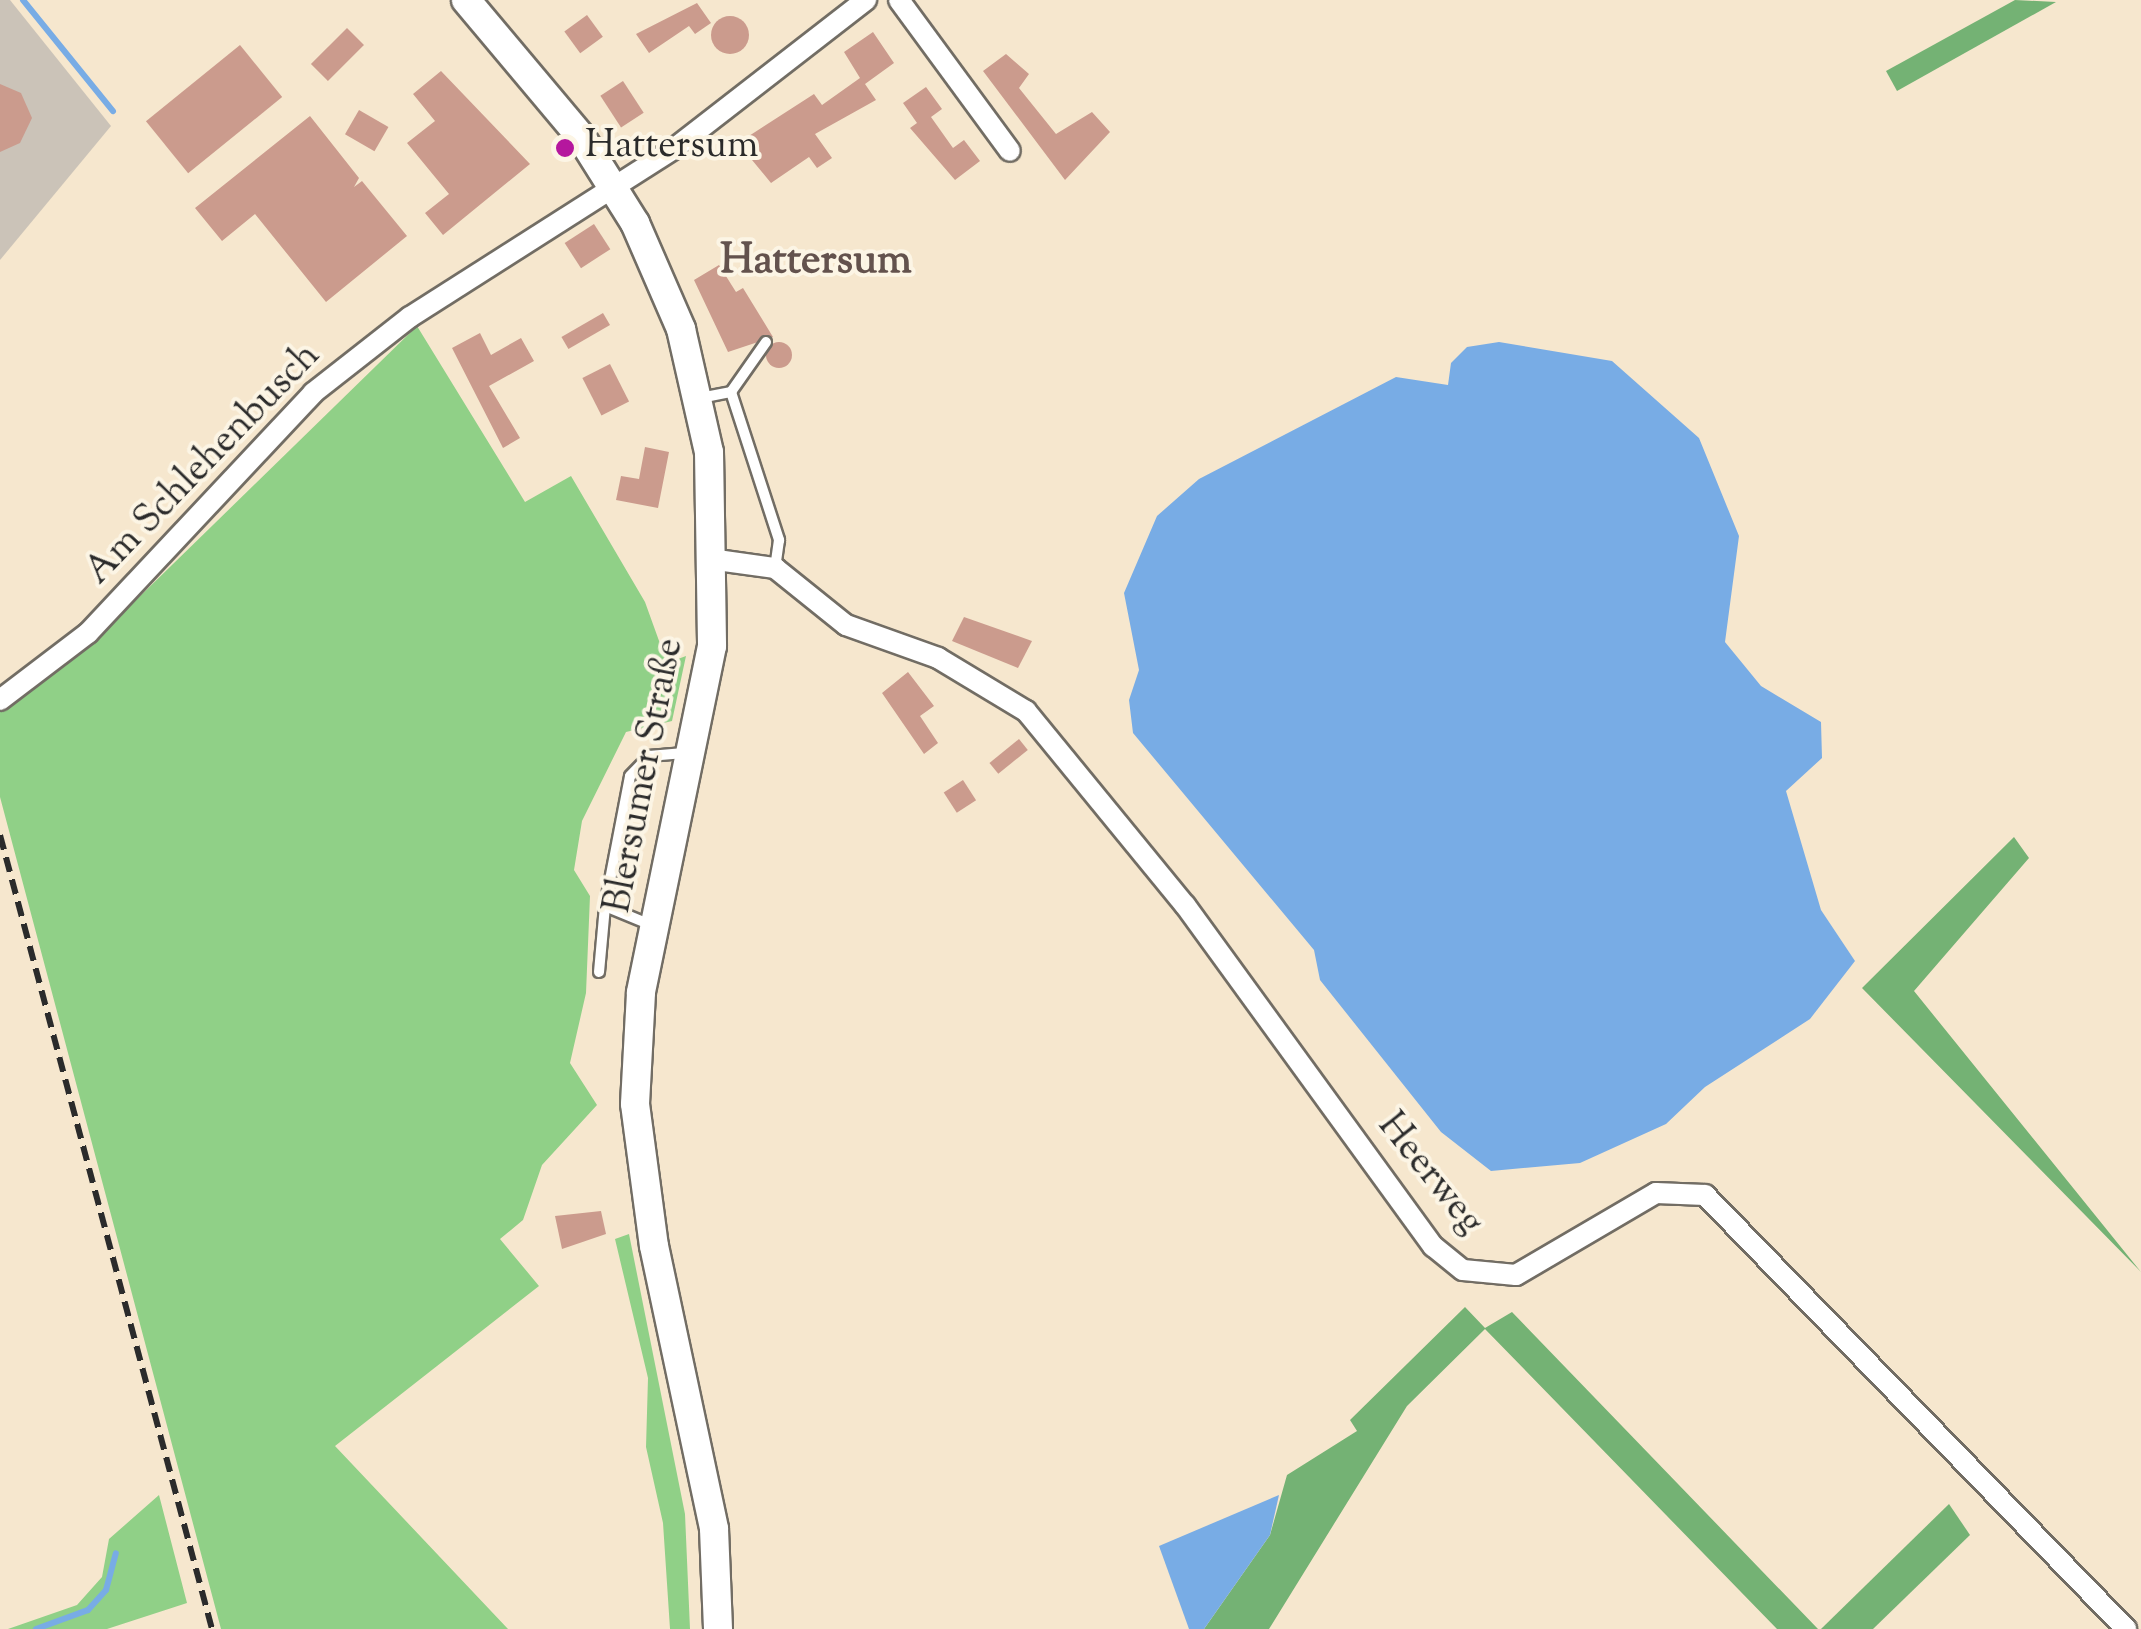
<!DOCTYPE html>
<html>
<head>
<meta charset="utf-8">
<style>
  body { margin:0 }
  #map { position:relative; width:2141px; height:1629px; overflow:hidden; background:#f6e7ce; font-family:"Sorts Mill Goudy",serif }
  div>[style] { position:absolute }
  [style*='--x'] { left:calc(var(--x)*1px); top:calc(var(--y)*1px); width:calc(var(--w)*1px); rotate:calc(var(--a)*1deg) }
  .industrial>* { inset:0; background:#cbc3b8 }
  .green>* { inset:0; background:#90d087 }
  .forest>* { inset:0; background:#74b274 }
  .water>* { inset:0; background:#78ace5 }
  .stream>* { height:6px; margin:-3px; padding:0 3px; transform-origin:3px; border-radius:3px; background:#78ace5 }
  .building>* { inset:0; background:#cb9b8d; transform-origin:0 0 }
  .round { border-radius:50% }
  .roads { filter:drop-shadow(2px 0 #726d64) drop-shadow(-2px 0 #726d64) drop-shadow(0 2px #726d64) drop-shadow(0 -2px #726d64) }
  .service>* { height:10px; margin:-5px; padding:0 5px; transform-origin:5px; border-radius:5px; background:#fff }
  .minor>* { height:20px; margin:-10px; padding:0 10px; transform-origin:10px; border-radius:10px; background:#fff }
  .secondary>* { height:28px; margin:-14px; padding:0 14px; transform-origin:14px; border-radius:14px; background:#fff }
  .rail>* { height:6px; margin-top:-3px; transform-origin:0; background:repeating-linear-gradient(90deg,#2b2b2b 0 15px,transparent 0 23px) }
  .dots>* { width:28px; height:28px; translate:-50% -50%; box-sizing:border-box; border:5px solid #fcf5e5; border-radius:50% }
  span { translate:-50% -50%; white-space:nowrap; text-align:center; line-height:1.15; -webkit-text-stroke:8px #fcf5e5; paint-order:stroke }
  .poi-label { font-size:38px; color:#2b2b2b }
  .left { translate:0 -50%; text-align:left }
  .street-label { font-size:38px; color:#2b2b2b }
  .quarter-label { font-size:42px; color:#63524d; font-weight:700 }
</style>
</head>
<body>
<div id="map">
  <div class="industrial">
    <div style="clip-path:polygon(0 0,10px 0,111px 126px,0 260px)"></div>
  </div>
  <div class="green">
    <div style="clip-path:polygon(417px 326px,525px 502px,571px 476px,645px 602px,667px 663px,686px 656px,672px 721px,626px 732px,582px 821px,574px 870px,590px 896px,586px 993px,570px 1063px,597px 1105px,542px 1165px,523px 1220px,500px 1239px,539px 1286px,335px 1446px,508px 1629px,221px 1629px,0 797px,0 711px,92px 643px)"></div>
    <div style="clip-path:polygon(629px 1234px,685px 1514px,690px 1629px,670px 1629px,663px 1523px,646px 1447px,648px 1378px,615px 1239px)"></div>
    <div style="clip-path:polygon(159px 1495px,187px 1603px,107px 1629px,8px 1629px,77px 1605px,102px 1577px,109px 1539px)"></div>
  </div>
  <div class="forest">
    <div style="clip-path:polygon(2015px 0,2056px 2px,1897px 91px,1886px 71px)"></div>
    <div style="clip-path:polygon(2014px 837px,2029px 858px,1914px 991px,2141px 1272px,1862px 988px)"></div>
    <div style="clip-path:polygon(1465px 1307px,1485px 1328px,1512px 1312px,1818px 1629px,1777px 1629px,1485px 1329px,1407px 1406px,1269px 1629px,1204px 1629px,1270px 1535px,1287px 1475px,1357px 1431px,1350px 1420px)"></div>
    <div style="clip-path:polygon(1949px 1504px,1970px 1535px,1873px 1629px,1821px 1629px)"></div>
  </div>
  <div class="water">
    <div style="clip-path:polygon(1499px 342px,1612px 361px,1699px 438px,1739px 536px,1725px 642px,1761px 686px,1821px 722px,1822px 758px,1786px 791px,1821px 910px,1855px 961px,1810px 1019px,1705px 1087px,1666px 1124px,1580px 1163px,1491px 1171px,1441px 1132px,1320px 980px,1314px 950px,1133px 733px,1129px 700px,1139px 670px,1124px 593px,1157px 516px,1199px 479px,1396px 377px,1448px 385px,1451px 363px,1467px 347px)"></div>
    <div style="clip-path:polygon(1279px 1495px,1270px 1535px,1204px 1629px,1189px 1629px,1159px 1546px)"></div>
  </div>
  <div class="stream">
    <div style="--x:23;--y:0;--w:143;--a:51"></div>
    <div style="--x:36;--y:1629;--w:55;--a:-20.1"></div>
    <div style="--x:88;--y:1610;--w:27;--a:-48"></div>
    <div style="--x:106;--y:1590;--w:38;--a:-75"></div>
  </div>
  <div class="building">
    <div style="clip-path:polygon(697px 3px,711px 23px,695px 34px,689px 26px,649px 53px,636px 34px)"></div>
    <div style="left:587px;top:15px;width:27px;height:28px;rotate:54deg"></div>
    <div class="round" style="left:711px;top:16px;width:38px;height:38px"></div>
    <div style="left:347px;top:28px;width:24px;height:51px;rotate:45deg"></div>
    <div style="clip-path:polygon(873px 32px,894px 63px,865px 84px,876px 100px,815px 134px,832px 158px,817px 168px,809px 157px,771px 183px,738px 143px,814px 94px,822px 105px,860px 78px,844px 52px)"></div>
    <div style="left:240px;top:45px;width:67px;height:121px;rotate:51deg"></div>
    <div style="clip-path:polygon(1006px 54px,1029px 74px,1019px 88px,1056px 134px,1092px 112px,1110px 132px,1065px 180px,983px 71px)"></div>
    <div style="clip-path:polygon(441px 71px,530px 164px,443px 235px,425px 213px,449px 194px,407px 143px,435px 121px,413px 94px)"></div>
    <div style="left:623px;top:81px;width:38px;height:27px;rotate:57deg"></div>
    <div style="clip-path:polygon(0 84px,21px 93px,32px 118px,20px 143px,0 152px)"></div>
    <div style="clip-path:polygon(926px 87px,942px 109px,931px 117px,953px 148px,964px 140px,980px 161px,955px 180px,910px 128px,917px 123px,903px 103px)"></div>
    <div style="left:359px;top:110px;width:34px;height:28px;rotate:30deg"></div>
    <div style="clip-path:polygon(310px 116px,359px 178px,354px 187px,362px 181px,407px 236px,326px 302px,255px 214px,222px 241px,195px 208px)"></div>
    <div style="left:594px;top:224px;width:30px;height:35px;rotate:57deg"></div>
    <div style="clip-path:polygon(719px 265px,736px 292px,743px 288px,773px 337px,728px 352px,694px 280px)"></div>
    <div style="left:603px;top:313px;width:14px;height:48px;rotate:60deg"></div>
    <div style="clip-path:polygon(480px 333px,491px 355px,521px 338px,534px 361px,489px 386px,520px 438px,503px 448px,452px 348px)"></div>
    <div class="round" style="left:766px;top:342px;width:26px;height:26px"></div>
    <div style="left:610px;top:364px;width:42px;height:31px;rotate:63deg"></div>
    <div style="clip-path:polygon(645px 447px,669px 452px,658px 508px,616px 500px,621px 476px,639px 479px)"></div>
    <div style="clip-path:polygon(964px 617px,1032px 641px,1018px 668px,952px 641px)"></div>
    <div style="clip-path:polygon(908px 672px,934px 706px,920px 716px,938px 743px,924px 754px,882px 693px)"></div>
    <div style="left:1019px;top:739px;width:14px;height:38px;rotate:51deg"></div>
    <div style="left:963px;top:780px;width:24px;height:23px;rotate:57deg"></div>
    <div style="clip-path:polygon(601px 1211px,606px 1234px,562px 1249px,555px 1216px)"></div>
  </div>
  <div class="roads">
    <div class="service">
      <div style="--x:731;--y:392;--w:156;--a:72"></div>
      <div style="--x:779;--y:540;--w:27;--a:98"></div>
      <div style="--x:700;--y:398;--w:32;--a:-11"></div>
      <div style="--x:731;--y:392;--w:61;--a:-55"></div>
      <div style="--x:651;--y:925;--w:50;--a:-157.6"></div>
      <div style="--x:605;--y:906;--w:132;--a:-79.1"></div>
      <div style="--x:630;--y:776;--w:28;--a:-46"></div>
      <div style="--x:649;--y:756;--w:38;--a:-5"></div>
      <div style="--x:599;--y:972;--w:66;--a:-84.8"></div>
    </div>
    <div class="minor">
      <div style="--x:899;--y:0;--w:187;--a:53.7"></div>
      <div style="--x:717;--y:560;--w:59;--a:7.9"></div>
      <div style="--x:775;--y:568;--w:91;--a:38.8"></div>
      <div style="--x:846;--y:625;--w:98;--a:19.7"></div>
      <div style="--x:938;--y:658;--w:103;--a:31.1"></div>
      <div style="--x:1026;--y:711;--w:251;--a:50.7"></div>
      <div style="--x:1185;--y:905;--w:422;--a:54"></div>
      <div style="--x:1433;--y:1246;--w:38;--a:39"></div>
      <div style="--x:1463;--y:1270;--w:53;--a:5.4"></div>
      <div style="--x:1516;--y:1275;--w:162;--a:-30.4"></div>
      <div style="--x:1656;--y:1193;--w:49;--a:2.3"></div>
      <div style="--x:1705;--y:1195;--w:605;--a:45.87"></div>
      <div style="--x:0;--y:700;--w:111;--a:-37.3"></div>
      <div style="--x:88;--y:633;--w:329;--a:-46.8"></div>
      <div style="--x:313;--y:393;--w:123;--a:-38.1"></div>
      <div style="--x:410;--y:317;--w:314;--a:-32.5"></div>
      <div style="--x:675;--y:148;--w:242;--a:-37.8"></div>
    </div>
    <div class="secondary">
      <div style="--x:466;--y:0;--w:179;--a:50"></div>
      <div style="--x:581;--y:137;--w:102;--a:57.9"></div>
      <div style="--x:635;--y:223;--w:116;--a:66.5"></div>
      <div style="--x:681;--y:329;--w:126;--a:77.2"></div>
      <div style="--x:709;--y:452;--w:194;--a:89.1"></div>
      <div style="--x:712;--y:646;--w:354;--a:101.6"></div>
      <div style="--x:641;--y:993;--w:111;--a:93.1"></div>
      <div style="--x:635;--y:1104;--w:143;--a:82.4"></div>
      <div style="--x:654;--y:1246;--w:289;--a:78"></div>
      <div style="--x:714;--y:1529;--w:100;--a:87.7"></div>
    </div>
  </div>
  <div class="rail">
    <div style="--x:0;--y:835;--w:822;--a:75.05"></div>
  </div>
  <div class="dots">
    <div style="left:565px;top:148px;background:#b5179e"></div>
  </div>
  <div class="poi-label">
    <span class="left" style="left:585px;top:148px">Hattersum</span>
  </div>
  <div class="street-label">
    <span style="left:204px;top:465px;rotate:-46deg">Am Schlehenbusch</span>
    <span style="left:646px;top:776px;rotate:-79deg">Blersumer Straße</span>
    <span style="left:1429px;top:1175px;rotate:51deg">Heerweg</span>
  </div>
  <div class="quarter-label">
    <span style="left:816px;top:262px">Hattersum</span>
  </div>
</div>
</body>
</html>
